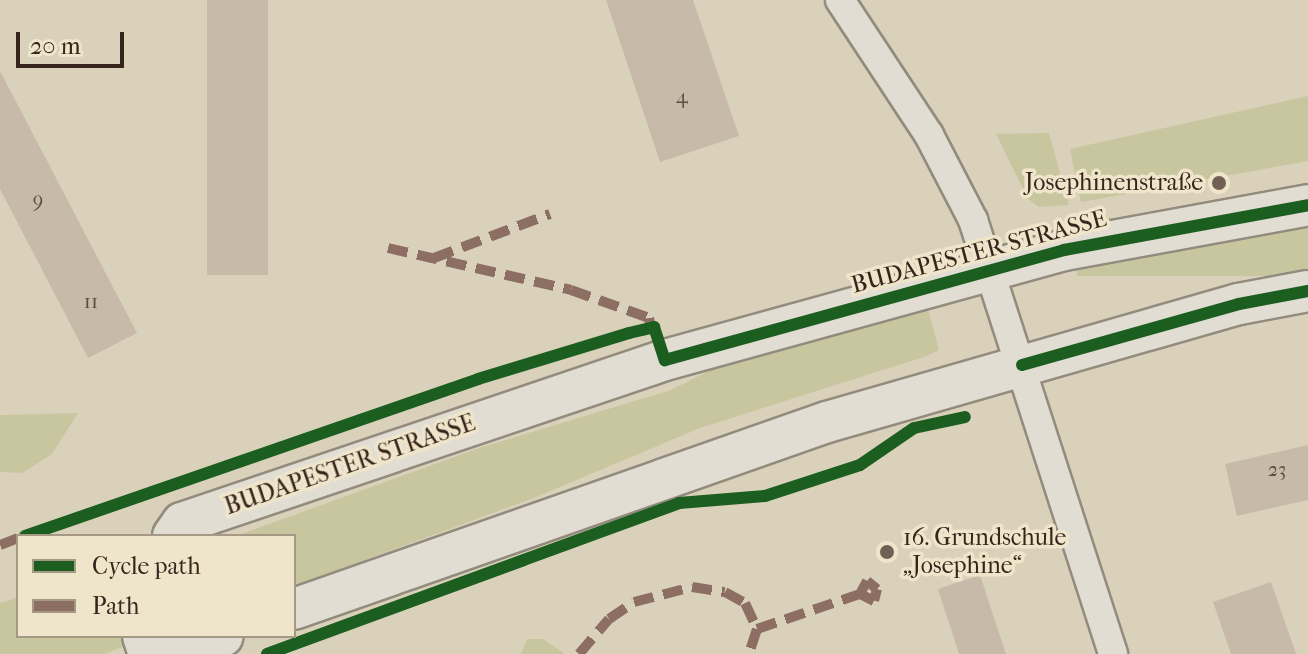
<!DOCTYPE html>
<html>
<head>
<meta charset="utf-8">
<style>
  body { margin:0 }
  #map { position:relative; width:1308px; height:654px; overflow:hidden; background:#dad1bb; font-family:"IM FELL French Canon",serif }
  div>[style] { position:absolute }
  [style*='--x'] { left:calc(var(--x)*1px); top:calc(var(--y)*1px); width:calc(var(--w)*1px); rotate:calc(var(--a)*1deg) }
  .green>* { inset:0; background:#c8c69f; transform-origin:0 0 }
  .building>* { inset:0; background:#c8baa8; transform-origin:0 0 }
  .roads { filter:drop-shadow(2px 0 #928b7e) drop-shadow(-2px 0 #928b7e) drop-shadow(0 2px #928b7e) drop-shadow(0 -2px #928b7e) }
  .minor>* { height:28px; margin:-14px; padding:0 14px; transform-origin:14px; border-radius:14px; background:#e2ddd2 }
  .secondary>* { height:40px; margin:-20px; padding:0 20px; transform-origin:20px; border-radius:20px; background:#e2ddd2 }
  .quiet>* { height:10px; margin-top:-5px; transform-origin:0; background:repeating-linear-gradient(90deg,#8d6e63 0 20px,transparent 0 30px) }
  .cycleway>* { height:12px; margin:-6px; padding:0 6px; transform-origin:6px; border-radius:6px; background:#1b5e20 }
  .dots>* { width:22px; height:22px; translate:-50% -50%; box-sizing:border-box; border:4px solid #efe5ca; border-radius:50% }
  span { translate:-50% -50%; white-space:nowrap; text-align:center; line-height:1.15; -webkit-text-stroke:7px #efe5ca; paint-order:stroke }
  .number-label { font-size:20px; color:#5d4c41 }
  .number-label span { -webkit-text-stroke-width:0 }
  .poi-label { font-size:24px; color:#37251d }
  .right { translate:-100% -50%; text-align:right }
  .left { translate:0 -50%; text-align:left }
  .street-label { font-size:24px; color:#37251d }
  .legend { position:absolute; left:16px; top:534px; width:280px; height:104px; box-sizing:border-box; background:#efe5ca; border:2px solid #a59885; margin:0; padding:10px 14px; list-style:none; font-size:24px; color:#37251d }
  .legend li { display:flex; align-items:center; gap:16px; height:40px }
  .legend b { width:40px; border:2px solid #a59885 }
  .scale { position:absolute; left:16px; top:32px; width:108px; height:36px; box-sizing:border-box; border:4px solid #37251d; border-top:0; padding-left:10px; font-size:24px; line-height:28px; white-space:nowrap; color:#37251d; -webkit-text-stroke:6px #efe5ca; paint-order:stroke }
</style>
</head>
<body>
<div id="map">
  <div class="green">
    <div style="clip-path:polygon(1308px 96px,1308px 161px,1081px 202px,1070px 149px)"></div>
    <div style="clip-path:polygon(1049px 133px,1069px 205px,1039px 207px,1028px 199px,996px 134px)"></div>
    <div style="left:1308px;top:218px;width:58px;height:231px;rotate:90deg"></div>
    <div style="clip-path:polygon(927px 306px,939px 350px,927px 356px,700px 428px,534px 498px,294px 586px,294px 536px,236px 536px,479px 448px,671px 390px,748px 351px)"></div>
    <div style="clip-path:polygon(78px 413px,52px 454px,22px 473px,0 472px,0 415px)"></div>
    <div style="clip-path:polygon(18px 597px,18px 636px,123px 636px,125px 646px,104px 654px,0 654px,0 603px)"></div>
    <div style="clip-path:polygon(527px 639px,543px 639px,565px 654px,521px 654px)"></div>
  </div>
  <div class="building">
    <div style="left:207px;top:0;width:61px;height:275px"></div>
    <div style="clip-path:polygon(606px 0,693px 0,739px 136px,660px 162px)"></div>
    <div style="clip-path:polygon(0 71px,137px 333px,88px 358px,0 189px)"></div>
    <div style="clip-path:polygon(1308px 445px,1308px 500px,1237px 516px,1225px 464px)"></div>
    <div style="clip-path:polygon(980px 575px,1006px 654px,959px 654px,938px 589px)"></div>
    <div style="clip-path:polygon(1271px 582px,1296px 654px,1231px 654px,1213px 602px)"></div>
  </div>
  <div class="roads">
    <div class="minor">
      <div style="--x:840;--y:0;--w:162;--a:56.6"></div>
      <div style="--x:929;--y:135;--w:96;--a:62.6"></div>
      <div style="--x:973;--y:220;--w:456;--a:72.1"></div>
    </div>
    <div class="secondary">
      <div style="--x:173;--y:536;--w:16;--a:-55"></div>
      <div style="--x:182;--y:523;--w:510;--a:-18.65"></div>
      <div style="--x:665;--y:360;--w:414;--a:-15.4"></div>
      <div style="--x:1064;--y:250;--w:248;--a:-10.4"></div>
      <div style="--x:294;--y:609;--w:565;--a:-19.33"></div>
      <div style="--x:827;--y:422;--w:429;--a:-16"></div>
      <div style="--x:1239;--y:304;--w:70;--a:-10.7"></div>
      <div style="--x:143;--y:636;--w:19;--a:72"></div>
      <div style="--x:177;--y:654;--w:49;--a:-21.4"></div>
    </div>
  </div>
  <div class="quiet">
    <div style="--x:388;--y:248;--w:188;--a:12.9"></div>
    <div style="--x:571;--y:290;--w:83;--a:19.7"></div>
    <div style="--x:649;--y:318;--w:10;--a:79"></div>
    <div style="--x:434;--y:258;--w:124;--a:-20.8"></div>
    <div style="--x:0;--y:545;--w:19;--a:-21"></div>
    <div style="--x:757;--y:629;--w:109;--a:-18.8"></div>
    <div style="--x:860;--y:594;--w:15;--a:-62"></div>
    <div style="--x:867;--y:581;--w:13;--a:39"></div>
    <div style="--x:877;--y:589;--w:12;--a:104"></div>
    <div style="--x:874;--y:601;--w:16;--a:-153"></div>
    <div style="--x:579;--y:654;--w:46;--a:-49.4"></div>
    <div style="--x:609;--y:619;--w:30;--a:-34"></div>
    <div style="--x:634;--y:602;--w:60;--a:-14.5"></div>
    <div style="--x:692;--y:587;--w:33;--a:9"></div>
    <div style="--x:725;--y:592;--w:23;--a:29"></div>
    <div style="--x:745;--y:603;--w:29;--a:65"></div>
    <div style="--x:757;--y:629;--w:26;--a:108"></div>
  </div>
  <div class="cycleway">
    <div style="--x:1022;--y:365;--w:225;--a:-15.7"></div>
    <div style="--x:1239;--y:304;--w:70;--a:-10.7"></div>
    <div style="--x:25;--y:536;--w:479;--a:-19.1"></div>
    <div style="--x:478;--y:379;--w:158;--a:-16.9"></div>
    <div style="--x:629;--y:333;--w:26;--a:-13"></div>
    <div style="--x:654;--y:327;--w:35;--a:72"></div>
    <div style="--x:665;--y:360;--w:414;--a:-15.4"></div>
    <div style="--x:1064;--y:250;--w:248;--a:-10.4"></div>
    <div style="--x:267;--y:654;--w:439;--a:-20.1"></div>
    <div style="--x:679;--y:503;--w:86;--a:-4.7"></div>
    <div style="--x:765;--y:496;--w:100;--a:-18.1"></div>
    <div style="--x:860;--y:465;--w:65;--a:-34.4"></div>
    <div style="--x:914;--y:428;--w:52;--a:-12.2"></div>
  </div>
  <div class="dots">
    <div style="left:1219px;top:183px;background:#706154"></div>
    <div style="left:887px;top:552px;background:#706154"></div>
  </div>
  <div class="number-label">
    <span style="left:682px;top:96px">4</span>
    <span style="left:38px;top:200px">9</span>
    <span style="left:91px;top:301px">11</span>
    <span style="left:1277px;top:469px">23</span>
  </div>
  <div class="poi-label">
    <span class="right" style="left:1203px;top:183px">Josephinenstraße</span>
    <span class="left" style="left:903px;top:552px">16. Grundschule<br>„Josephine“</span>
  </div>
  <div class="street-label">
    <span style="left:979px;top:252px;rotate:-15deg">BUDAPESTER STRASSE</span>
    <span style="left:350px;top:465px;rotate:-19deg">BUDAPESTER STRASSE</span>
  </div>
  <ul class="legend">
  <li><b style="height:10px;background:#1b5e20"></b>Cycle path</li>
  <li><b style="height:10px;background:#8d6e63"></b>Path</li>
  </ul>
  <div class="scale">20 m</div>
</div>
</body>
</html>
